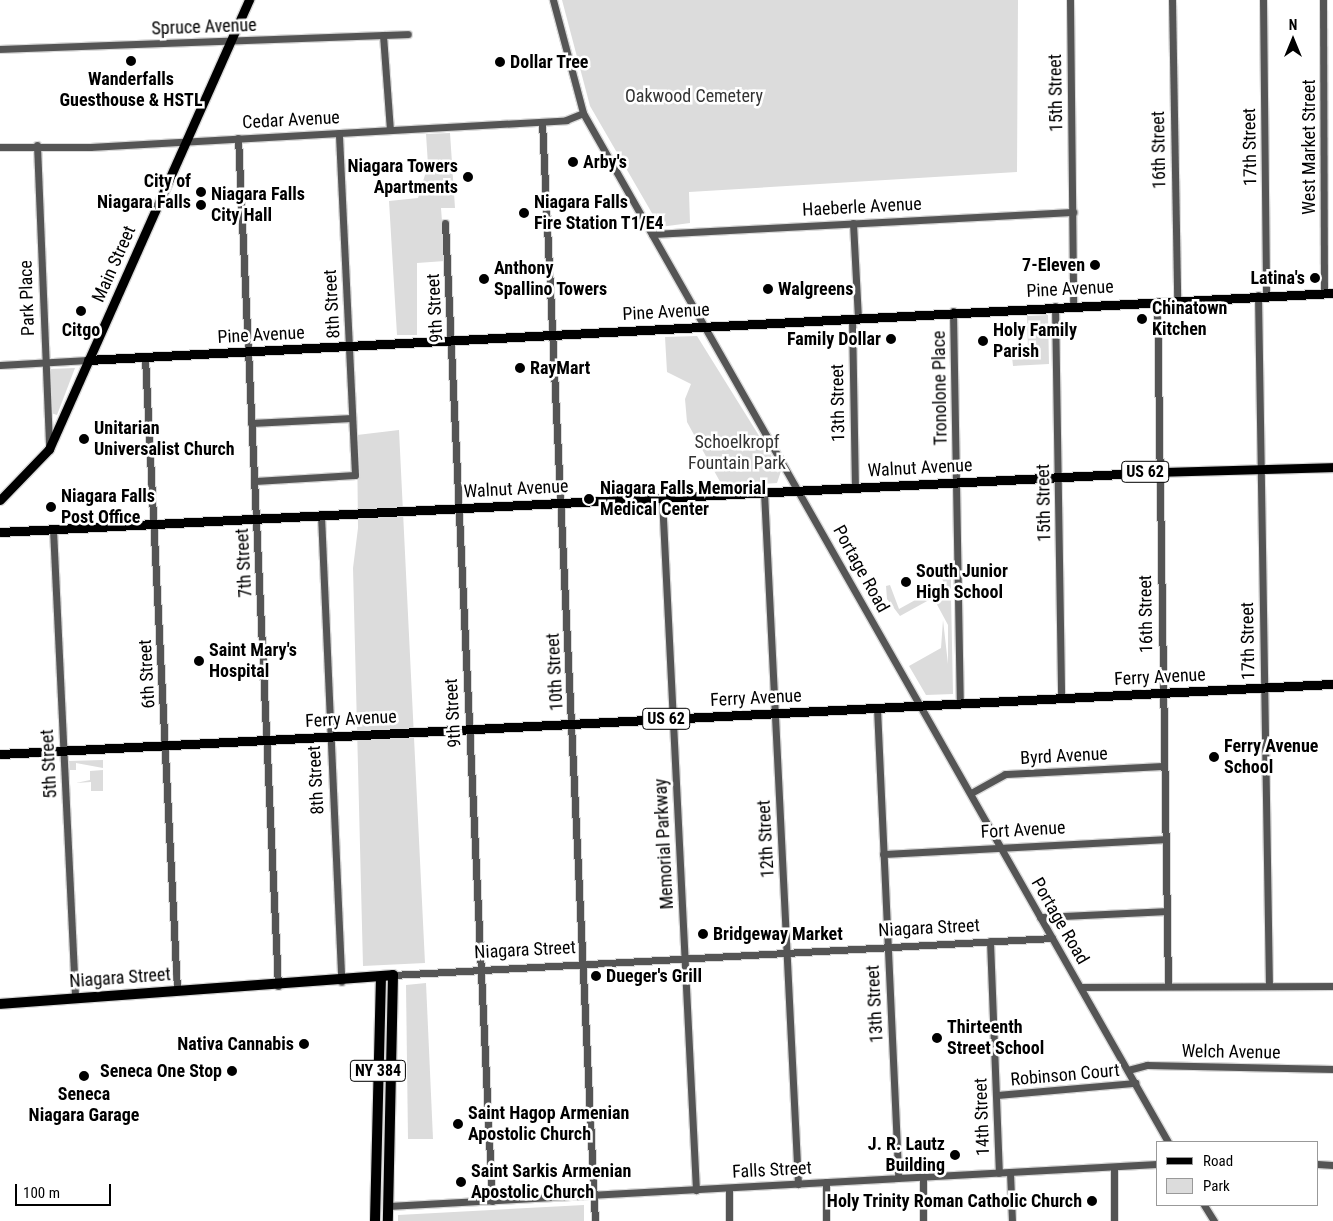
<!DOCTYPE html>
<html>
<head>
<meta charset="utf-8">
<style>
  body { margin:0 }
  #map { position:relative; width:1333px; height:1221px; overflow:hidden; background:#fff; font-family:"Roboto Condensed",sans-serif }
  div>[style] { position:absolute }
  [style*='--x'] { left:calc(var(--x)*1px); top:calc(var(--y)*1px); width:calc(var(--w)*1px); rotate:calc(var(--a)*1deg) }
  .green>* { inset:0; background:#dcdcdc }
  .roads { filter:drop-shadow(1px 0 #dbdbdb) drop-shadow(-1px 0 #dbdbdb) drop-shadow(0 1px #dbdbdb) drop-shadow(0 -1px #dbdbdb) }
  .minor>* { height:7px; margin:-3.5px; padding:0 3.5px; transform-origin:3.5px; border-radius:3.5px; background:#555 }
  .major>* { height:9px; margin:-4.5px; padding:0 4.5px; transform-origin:4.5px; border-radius:4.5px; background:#000 }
  .highway>* { height:10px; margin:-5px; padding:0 5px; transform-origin:5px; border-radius:5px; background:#000 }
  .dots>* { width:14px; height:14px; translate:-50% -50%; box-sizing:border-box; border:2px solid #fff; border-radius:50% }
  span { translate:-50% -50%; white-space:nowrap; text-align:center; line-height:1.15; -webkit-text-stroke:5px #fff; paint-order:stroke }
  .shield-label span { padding:1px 4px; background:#fff; border:1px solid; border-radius:4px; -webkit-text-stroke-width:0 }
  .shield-label { font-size:16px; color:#000; font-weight:700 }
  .street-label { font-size:18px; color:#000 }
  .poi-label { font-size:18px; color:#000; font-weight:700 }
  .left { translate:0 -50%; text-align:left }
  .right { translate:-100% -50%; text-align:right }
  .park-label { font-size:18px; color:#333 }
  .legend { position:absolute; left:1156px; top:1141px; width:162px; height:65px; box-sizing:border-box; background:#fff; border:1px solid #999; margin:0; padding:6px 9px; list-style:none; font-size:15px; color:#000 }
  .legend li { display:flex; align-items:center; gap:10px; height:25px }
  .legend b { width:25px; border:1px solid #999 }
  .north { position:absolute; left:1268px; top:15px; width:50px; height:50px; -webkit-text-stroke:4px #fff; paint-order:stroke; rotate:0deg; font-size:14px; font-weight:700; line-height:20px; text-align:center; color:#000 }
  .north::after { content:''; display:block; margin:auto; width:18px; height:22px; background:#000; clip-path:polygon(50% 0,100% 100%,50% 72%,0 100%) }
  .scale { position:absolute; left:15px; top:1184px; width:96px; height:22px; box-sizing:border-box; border:2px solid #000; border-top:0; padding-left:6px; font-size:15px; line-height:18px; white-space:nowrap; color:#000; -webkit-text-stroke:4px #fff; paint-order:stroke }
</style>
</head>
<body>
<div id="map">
  <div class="green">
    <div style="clip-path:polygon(562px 0,1018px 0,1017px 172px,689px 192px,690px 223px,660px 227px,590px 106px)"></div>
    <div style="clip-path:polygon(450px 133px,455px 208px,441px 208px,445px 261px,417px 263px,417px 335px,397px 335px,389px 201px,418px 198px,428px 165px,426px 134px)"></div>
    <div style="clip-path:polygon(1048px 315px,1049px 364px,1013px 366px,1012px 357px,1028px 350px,1027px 316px)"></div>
    <div style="clip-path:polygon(697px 336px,781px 471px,777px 483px,723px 487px,698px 442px,687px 422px,685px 399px,691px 384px,667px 372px,665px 337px)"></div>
    <div style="clip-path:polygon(75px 368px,57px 415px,51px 413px,50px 369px)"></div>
    <div style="clip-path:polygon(399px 430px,425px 963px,363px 966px,353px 568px,358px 528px,357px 435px)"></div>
    <div style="clip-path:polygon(940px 566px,951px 571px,951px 593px,944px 593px,940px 586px,944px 583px,938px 571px)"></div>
    <div style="clip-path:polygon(890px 585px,899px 609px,928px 593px,929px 600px,900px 616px,887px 599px,886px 586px)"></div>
    <div style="clip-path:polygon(951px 596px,953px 694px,926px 695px,909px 666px,941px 648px,943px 620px,948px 664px,948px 625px,934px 599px)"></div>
    <div style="clip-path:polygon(103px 760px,103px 768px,76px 763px,76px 770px,70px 770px,69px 761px)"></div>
    <div style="clip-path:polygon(103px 770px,103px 791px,91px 791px,91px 782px,76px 783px,90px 780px,90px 771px)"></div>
    <div style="clip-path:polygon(426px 983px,433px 1139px,408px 1139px,406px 985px)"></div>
    <div style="clip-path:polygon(584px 1205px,584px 1221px,398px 1221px,398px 1215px)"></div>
  </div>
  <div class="roads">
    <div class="minor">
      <div style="--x:553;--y:0;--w:117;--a:75.1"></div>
      <div style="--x:583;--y:113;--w:1184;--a:60.38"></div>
      <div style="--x:1070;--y:0;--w:306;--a:89.4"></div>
      <div style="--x:1172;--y:0;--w:300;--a:89"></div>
      <div style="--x:1263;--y:0;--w:294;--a:89.4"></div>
      <div style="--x:1323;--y:0;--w:293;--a:89.8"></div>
      <div style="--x:383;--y:35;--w:95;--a:85.8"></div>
      <div style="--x:0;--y:49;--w:408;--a:-2.1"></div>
      <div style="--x:542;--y:122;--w:1100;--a:87.24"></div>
      <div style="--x:238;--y:138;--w:849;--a:87.3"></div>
      <div style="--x:37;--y:145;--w:301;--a:87.7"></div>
      <div style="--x:0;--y:147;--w:90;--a:0"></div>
      <div style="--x:90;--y:147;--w:477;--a:-3.2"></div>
      <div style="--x:566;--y:120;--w:18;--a:-22"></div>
      <div style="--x:445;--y:223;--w:979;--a:87.25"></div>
      <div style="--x:853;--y:223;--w:94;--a:87"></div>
      <div style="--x:652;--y:234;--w:422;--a:-3"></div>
      <div style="--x:1258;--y:295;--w:691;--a:89.09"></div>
      <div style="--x:1157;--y:302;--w:684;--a:89.08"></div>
      <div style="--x:1055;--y:306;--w:392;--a:89.1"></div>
      <div style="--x:953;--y:311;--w:393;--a:89"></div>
      <div style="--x:852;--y:318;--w:170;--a:89"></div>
      <div style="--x:145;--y:358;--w:633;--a:87.1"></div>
      <div style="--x:0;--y:365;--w:88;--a:-3.3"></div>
      <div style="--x:251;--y:423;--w:101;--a:-2.8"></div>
      <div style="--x:255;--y:481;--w:100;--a:-3.4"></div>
      <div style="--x:355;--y:475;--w:342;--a:-92.7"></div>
      <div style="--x:764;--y:492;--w:693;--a:87.19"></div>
      <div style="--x:662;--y:498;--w:693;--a:87.19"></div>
      <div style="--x:321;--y:515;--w:467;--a:87.5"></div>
      <div style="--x:53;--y:529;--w:469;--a:87.3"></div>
      <div style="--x:877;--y:708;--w:470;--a:87.4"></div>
      <div style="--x:971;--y:793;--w:39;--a:-29"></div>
      <div style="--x:1005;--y:774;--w:159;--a:-2.9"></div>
      <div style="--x:883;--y:854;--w:282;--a:-3"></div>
      <div style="--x:1040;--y:917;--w:125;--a:-2.7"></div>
      <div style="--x:990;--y:941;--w:232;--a:87.8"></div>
      <div style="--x:393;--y:975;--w:660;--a:-3.21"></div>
      <div style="--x:1081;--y:987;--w:252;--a:-0.2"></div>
      <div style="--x:1128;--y:1070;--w:20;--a:-15"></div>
      <div style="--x:1147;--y:1065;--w:186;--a:1.2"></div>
      <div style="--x:997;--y:1095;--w:139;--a:-5"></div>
      <div style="--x:1317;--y:1164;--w:16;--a:4"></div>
      <div style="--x:1114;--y:1167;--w:54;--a:90"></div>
      <div style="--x:1010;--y:1172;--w:49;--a:87.7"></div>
      <div style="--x:826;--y:1182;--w:39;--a:90"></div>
      <div style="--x:729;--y:1188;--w:33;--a:90"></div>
      <div style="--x:1204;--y:1205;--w:19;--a:58"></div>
      <div style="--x:388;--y:1206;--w:770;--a:-3.13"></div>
      <div style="--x:923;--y:1221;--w:44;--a:-90"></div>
    </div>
    <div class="major">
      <div style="--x:88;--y:360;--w:1247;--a:-3.08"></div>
      <div style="--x:0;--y:500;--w:71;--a:-46.1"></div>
      <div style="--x:49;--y:449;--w:492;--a:-66"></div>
      <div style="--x:0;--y:532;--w:1161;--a:-2.96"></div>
      <div style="--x:1159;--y:472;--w:174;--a:-1.6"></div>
      <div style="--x:0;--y:754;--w:1335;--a:-3.01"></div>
    </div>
    <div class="highway">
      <div style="--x:0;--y:1004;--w:394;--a:-4.2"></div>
      <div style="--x:393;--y:975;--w:246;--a:91.2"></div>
      <div style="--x:375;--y:1221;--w:244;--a:-88.6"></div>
    </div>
  </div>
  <div class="dots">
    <div style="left:131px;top:61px;background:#000"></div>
    <div style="left:500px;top:62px;background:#000"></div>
    <div style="left:573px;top:162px;background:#000"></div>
    <div style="left:468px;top:177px;background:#000"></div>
    <div style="left:201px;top:192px;background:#000"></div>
    <div style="left:201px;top:205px;background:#000"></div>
    <div style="left:524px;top:213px;background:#000"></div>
    <div style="left:1095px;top:265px;background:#000"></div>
    <div style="left:1315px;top:278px;background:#000"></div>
    <div style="left:484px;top:279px;background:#000"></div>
    <div style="left:768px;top:289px;background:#000"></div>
    <div style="left:81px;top:311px;background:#000"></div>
    <div style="left:1142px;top:319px;background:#000"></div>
    <div style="left:891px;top:339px;background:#000"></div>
    <div style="left:983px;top:341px;background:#000"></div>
    <div style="left:520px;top:368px;background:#000"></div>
    <div style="left:84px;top:439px;background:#000"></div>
    <div style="left:589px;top:499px;background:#000"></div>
    <div style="left:51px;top:507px;background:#000"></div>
    <div style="left:906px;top:582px;background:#000"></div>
    <div style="left:199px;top:661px;background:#000"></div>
    <div style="left:1214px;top:757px;background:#000"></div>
    <div style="left:703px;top:934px;background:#000"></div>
    <div style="left:596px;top:976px;background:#000"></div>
    <div style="left:937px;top:1038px;background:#000"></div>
    <div style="left:304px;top:1044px;background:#000"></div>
    <div style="left:232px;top:1071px;background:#000"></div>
    <div style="left:84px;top:1076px;background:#000"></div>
    <div style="left:458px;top:1124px;background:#000"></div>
    <div style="left:955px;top:1155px;background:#000"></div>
    <div style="left:461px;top:1182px;background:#000"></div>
    <div style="left:1092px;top:1201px;background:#000"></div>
  </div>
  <div class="shield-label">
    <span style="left:1145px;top:472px">US 62</span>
    <span style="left:666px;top:719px">US 62</span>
    <span style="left:378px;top:1071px">NY 384</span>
  </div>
  <div class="street-label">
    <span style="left:204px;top:27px;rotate:-2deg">Spruce Avenue</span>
    <span style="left:1056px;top:93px;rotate:-91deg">15th Street</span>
    <span style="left:291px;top:120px;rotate:-3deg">Cedar Avenue</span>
    <span style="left:1250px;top:147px;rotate:-91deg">17th Street</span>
    <span style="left:1309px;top:147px;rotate:-90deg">West Market Street</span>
    <span style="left:1159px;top:150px;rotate:-91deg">16th Street</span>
    <span style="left:862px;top:207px;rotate:-3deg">Haeberle Avenue</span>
    <span style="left:114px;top:264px;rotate:-66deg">Main Street</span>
    <span style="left:1070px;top:289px;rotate:-3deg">Pine Avenue</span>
    <span style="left:27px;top:298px;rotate:-92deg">Park Place</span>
    <span style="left:332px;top:304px;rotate:-93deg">8th Street</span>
    <span style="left:435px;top:308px;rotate:-93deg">9th Street</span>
    <span style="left:666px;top:312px;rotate:-3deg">Pine Avenue</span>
    <span style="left:261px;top:335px;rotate:-3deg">Pine Avenue</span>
    <span style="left:940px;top:388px;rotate:-91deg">Tronolone Place</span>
    <span style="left:838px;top:403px;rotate:-91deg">13th Street</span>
    <span style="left:920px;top:468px;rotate:-3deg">Walnut Avenue</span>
    <span style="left:516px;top:489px;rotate:-3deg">Walnut Avenue</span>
    <span style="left:1044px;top:503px;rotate:-91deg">15th Street</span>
    <span style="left:244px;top:563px;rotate:-93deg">7th Street</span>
    <span style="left:861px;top:569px;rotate:61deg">Portage Road</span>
    <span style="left:1146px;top:614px;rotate:-91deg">16th Street</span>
    <span style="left:1248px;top:641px;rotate:-91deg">17th Street</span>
    <span style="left:555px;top:672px;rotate:-93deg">10th Street</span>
    <span style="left:147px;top:674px;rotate:-93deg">6th Street</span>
    <span style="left:1160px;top:677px;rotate:-3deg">Ferry Avenue</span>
    <span style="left:756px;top:698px;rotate:-3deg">Ferry Avenue</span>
    <span style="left:453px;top:713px;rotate:-93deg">9th Street</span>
    <span style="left:351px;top:719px;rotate:-3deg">Ferry Avenue</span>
    <span style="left:1064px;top:756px;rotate:-3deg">Byrd Avenue</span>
    <span style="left:49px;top:764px;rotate:-93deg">5th Street</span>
    <span style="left:316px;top:780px;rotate:-93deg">8th Street</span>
    <span style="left:1023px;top:830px;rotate:-3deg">Fort Avenue</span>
    <span style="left:766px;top:839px;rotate:-93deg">12th Street</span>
    <span style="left:664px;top:844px;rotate:-93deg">Memorial Parkway</span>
    <span style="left:1060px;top:921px;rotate:60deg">Portage Road</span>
    <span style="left:929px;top:928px;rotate:-3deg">Niagara Street</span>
    <span style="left:525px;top:950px;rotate:-3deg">Niagara Street</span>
    <span style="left:120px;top:978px;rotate:-4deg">Niagara Street</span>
    <span style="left:875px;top:1004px;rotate:-93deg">13th Street</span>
    <span style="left:1231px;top:1052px;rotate:1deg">Welch Avenue</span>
    <span style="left:1065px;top:1075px;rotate:-5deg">Robinson Court</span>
    <span style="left:982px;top:1117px;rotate:-92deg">14th Street</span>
    <span style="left:772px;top:1170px;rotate:-3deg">Falls Street</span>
  </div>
  <div class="poi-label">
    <span class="left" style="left:510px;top:62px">Dollar Tree</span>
    <span style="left:131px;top:90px">Wanderfalls<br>Guesthouse &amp; HSTL</span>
    <span class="left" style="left:583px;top:162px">Arby's</span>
    <span class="right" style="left:458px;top:177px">Niagara Towers<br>Apartments</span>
    <span class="right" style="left:191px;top:192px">City of<br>Niagara Falls</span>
    <span class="left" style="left:211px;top:205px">Niagara Falls<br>City Hall</span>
    <span class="left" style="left:534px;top:213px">Niagara Falls<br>Fire Station T1/E4</span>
    <span class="right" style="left:1085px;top:265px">7-Eleven</span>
    <span class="left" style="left:494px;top:279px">Anthony<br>Spallino Towers</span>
    <span class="right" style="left:1305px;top:278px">Latina's</span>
    <span class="left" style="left:778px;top:289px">Walgreens</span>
    <span class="left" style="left:1152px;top:319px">Chinatown<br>Kitchen</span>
    <span style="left:81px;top:330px">Citgo</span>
    <span class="left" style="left:993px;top:341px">Holy Family<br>Parish</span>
    <span class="right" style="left:881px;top:339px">Family Dollar</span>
    <span class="left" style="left:530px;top:368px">RayMart</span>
    <span class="left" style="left:94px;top:439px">Unitarian<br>Universalist Church</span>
    <span class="left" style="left:600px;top:499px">Niagara Falls Memorial<br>Medical Center</span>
    <span class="left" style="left:61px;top:507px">Niagara Falls<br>Post Office</span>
    <span class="left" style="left:916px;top:582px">South Junior<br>High School</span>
    <span class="left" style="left:209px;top:661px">Saint Mary's<br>Hospital</span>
    <span class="left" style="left:1224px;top:757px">Ferry Avenue<br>School</span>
    <span class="left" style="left:713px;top:934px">Bridgeway Market</span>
    <span class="left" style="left:606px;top:976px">Dueger's Grill</span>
    <span class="left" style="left:947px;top:1038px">Thirteenth<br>Street School</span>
    <span class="right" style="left:294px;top:1044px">Nativa Cannabis</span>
    <span class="right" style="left:222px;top:1071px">Seneca One Stop</span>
    <span style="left:84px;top:1105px">Seneca<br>Niagara Garage</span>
    <span class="left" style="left:468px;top:1124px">Saint Hagop Armenian<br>Apostolic Church</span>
    <span class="right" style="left:945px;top:1155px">J. R. Lautz<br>Building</span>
    <span class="left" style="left:471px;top:1182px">Saint Sarkis Armenian<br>Apostolic Church</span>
    <span class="right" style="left:1082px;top:1201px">Holy Trinity Roman Catholic Church</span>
  </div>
  <div class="park-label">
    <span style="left:694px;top:96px">Oakwood Cemetery</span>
    <span style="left:737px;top:453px">Schoelkropf<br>Fountain Park</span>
  </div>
  <ul class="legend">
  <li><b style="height:6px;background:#000"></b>Road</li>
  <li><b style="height:14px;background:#dcdcdc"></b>Park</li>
  </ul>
  <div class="north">N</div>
  <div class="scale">100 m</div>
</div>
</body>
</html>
